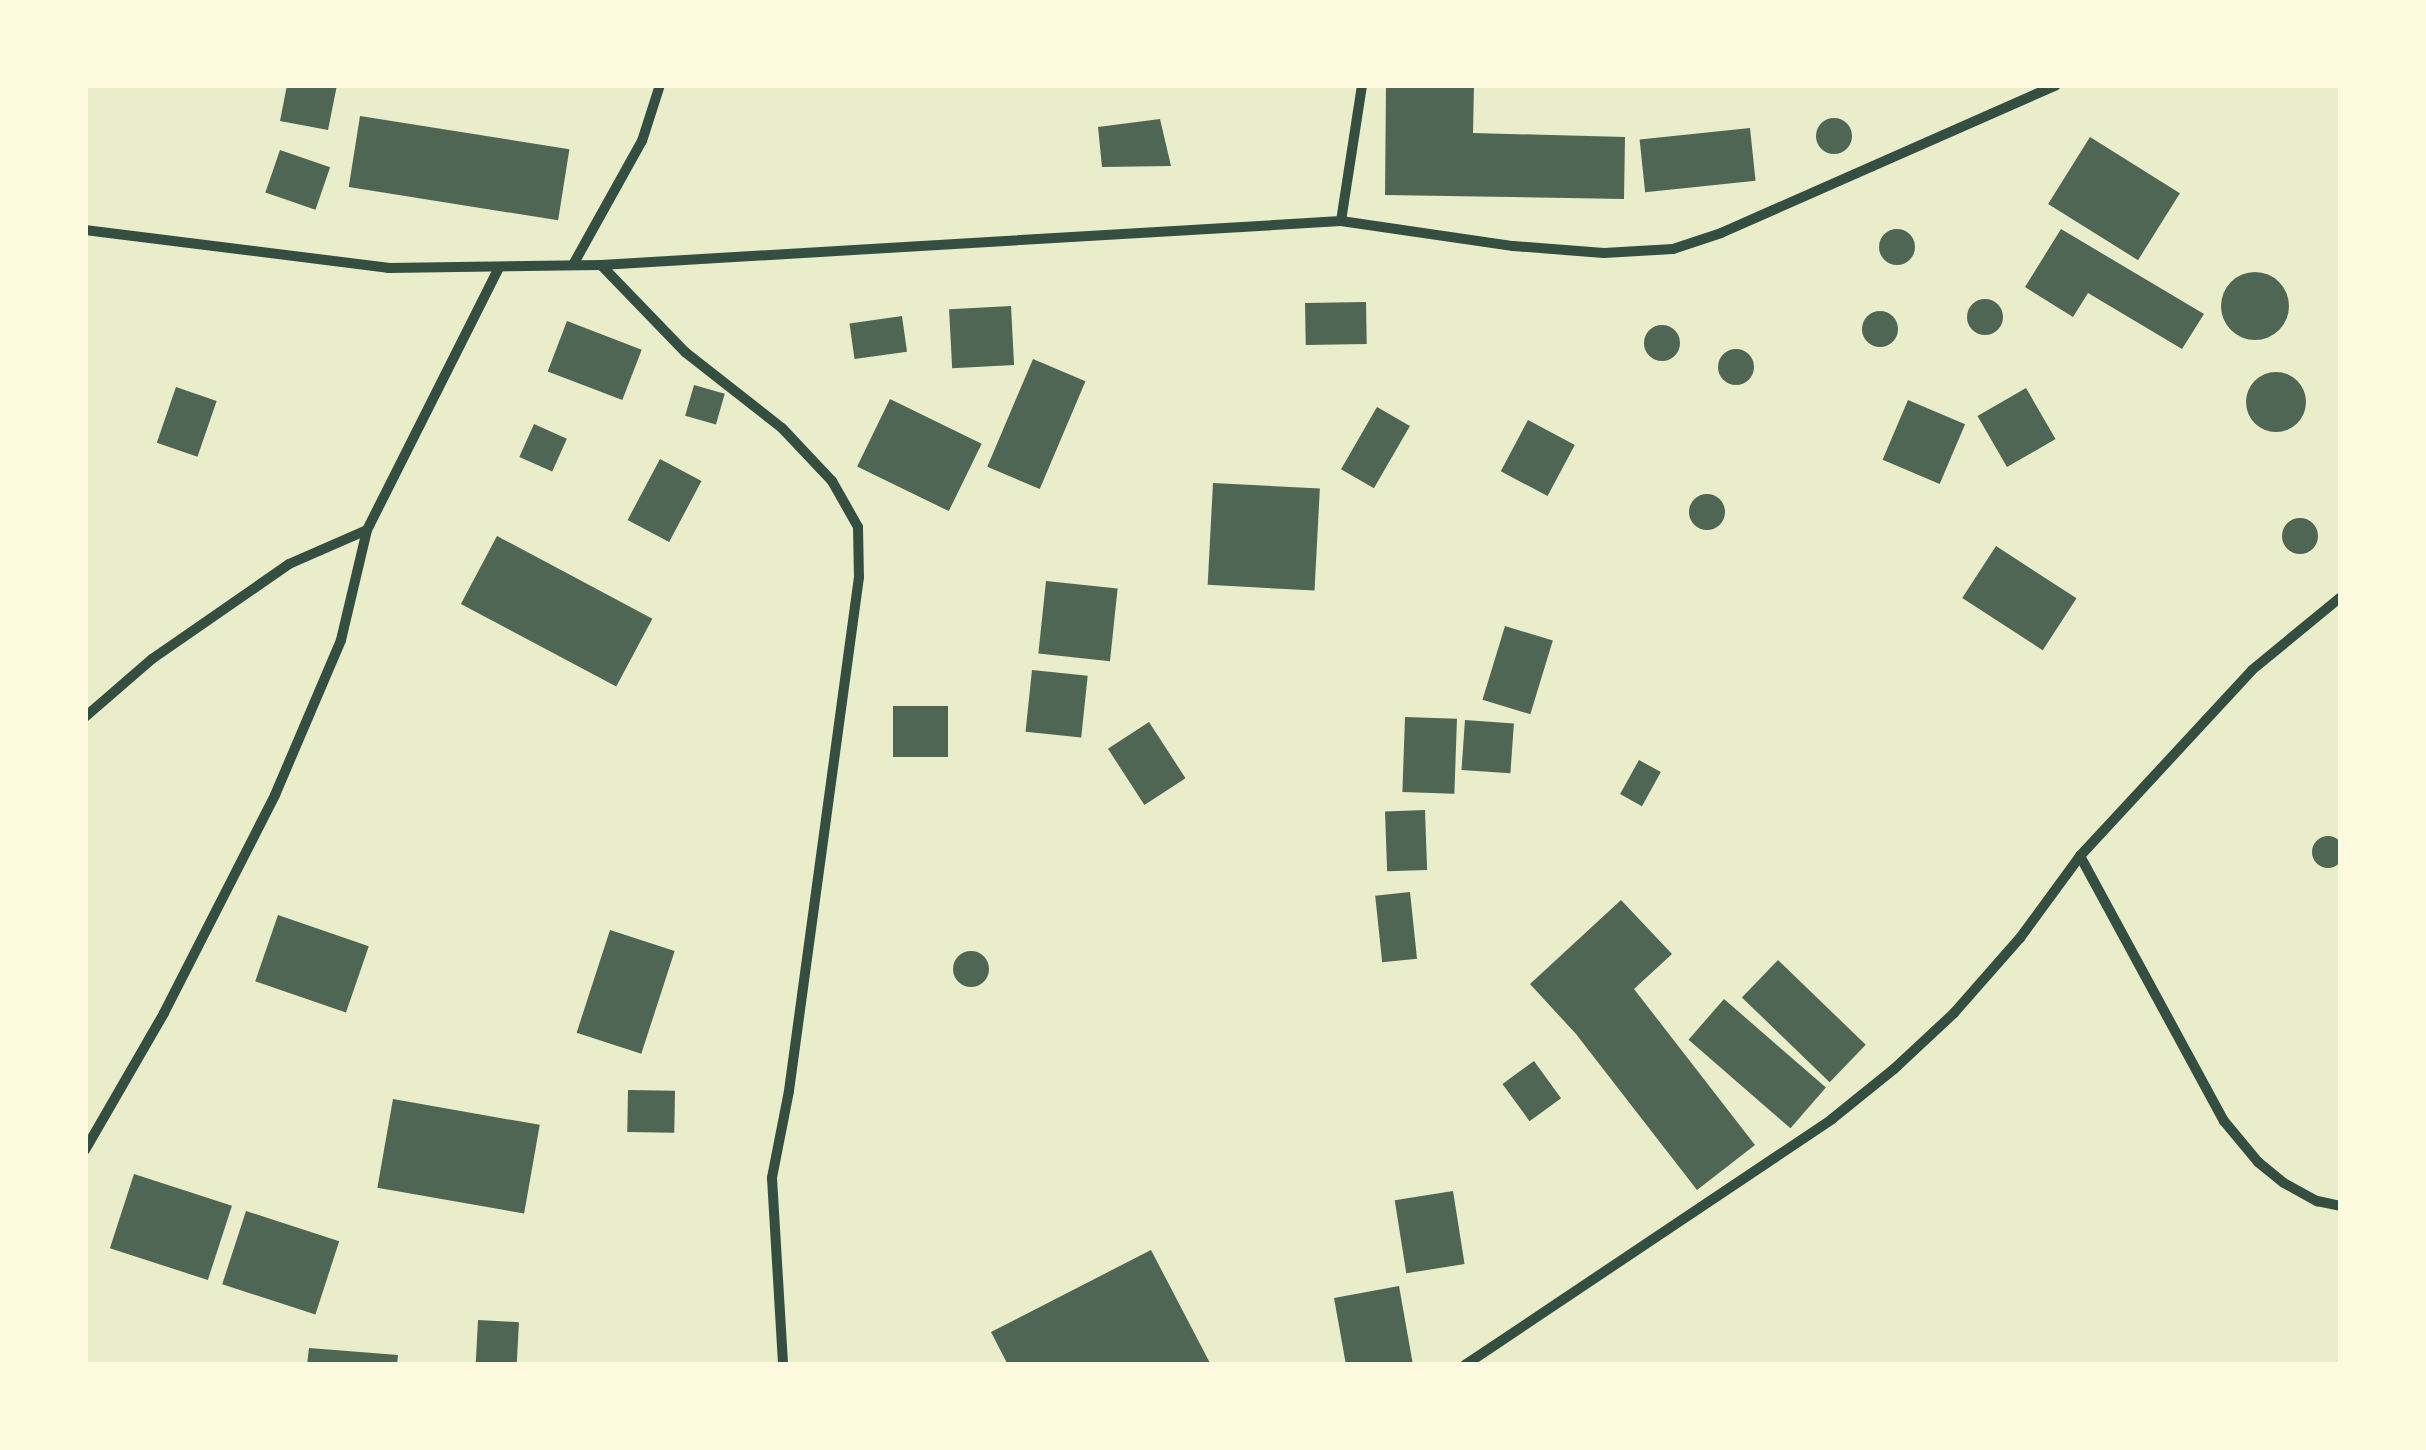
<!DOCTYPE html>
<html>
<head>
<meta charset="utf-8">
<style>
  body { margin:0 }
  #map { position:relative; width:2426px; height:1450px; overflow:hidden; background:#e9edc9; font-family:Lato,sans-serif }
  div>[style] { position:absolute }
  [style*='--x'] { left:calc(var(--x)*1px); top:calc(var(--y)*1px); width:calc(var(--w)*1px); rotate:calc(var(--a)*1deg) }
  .building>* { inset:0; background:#4f6655; transform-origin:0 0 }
  .round { border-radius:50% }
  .minor>* { height:10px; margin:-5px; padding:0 5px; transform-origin:5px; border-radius:5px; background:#344e41 }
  span { translate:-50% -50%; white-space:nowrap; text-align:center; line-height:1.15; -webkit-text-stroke:10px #fefae0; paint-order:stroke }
  .frame { position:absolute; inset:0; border:88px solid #fefae0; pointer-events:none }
</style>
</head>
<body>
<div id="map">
  <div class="building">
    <div style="clip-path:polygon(287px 85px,337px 85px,328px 130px,280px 121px)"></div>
    <div style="clip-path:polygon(1386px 85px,1474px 85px,1473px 133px,1625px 137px,1624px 199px,1385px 195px)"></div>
    <div style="left:360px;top:116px;width:212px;height:72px;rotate:9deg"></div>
    <div class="round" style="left:1816px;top:118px;width:36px;height:36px"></div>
    <div style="clip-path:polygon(1160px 119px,1171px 166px,1102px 167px,1098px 127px)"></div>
    <div style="left:1750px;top:128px;width:53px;height:111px;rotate:84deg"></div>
    <div style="left:2090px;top:137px;width:106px;height:79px;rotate:32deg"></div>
    <div style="left:280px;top:150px;width:53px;height:45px;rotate:19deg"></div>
    <div style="clip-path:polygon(2061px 229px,2204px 314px,2182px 349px,2088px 293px,2073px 317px,2025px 287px)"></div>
    <div class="round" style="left:1879px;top:229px;width:36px;height:36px"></div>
    <div class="round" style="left:2221px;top:272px;width:68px;height:68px"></div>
    <div class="round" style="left:1967px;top:299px;width:36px;height:36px"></div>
    <div style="left:1366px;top:302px;width:42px;height:61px;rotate:89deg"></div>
    <div style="left:1011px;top:306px;width:59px;height:62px;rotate:87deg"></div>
    <div class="round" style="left:1862px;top:311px;width:36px;height:36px"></div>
    <div style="left:902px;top:316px;width:36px;height:53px;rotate:82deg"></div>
    <div style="left:567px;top:321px;width:80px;height:54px;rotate:21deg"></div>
    <div class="round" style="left:1644px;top:325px;width:36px;height:36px"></div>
    <div class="round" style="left:1718px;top:349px;width:36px;height:36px"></div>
    <div style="left:1033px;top:359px;width:57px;height:117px;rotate:23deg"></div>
    <div class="round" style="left:2246px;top:372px;width:60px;height:60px"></div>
    <div style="left:694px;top:385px;width:32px;height:32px;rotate:16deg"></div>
    <div style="left:176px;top:387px;width:43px;height:59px;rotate:19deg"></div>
    <div style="left:2026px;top:388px;width:59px;height:56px;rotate:60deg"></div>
    <div style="left:890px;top:399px;width:102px;height:75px;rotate:26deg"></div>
    <div style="left:1908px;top:400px;width:62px;height:65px;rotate:23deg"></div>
    <div style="left:1377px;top:407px;width:38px;height:72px;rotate:30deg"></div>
    <div style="left:1528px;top:420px;width:53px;height:58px;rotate:28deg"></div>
    <div style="left:534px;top:424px;width:36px;height:36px;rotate:24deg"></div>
    <div style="left:660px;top:459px;width:47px;height:69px;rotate:28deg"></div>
    <div style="left:1213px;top:483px;width:107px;height:102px;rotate:3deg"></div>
    <div class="round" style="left:1689px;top:494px;width:36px;height:36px"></div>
    <div class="round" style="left:2282px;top:518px;width:36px;height:36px"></div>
    <div style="left:497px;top:536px;width:176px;height:77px;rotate:28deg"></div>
    <div style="left:1996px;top:546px;width:96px;height:62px;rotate:33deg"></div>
    <div style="left:1046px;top:581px;width:72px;height:73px;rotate:6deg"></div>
    <div style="left:1505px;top:626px;width:50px;height:77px;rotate:17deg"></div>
    <div style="left:1032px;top:670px;width:56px;height:62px;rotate:6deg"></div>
    <div style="left:893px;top:706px;width:55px;height:51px"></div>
    <div style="left:1405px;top:717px;width:52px;height:75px;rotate:2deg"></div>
    <div style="left:1465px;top:720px;width:49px;height:50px;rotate:4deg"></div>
    <div style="left:1149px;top:722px;width:67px;height:49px;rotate:57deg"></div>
    <div style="left:1639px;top:760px;width:25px;height:39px;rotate:29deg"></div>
    <div style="left:1425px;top:810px;width:60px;height:40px;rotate:88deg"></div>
    <div class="round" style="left:2312px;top:836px;width:32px;height:32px"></div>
    <div style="left:1410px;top:892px;width:67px;height:35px;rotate:84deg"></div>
    <div style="clip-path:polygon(1621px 900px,1672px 954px,1634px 989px,1755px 1145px,1697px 1190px,1576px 1034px,1530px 984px)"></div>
    <div style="left:278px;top:915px;width:96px;height:70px;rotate:19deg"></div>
    <div style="left:610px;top:930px;width:68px;height:108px;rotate:18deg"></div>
    <div class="round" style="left:953px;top:951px;width:36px;height:36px"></div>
    <div style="left:1778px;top:960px;width:122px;height:52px;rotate:44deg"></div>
    <div style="left:1724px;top:999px;width:135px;height:54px;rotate:41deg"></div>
    <div style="left:1534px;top:1061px;width:46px;height:39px;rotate:54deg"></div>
    <div style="left:628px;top:1090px;width:47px;height:42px;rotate:1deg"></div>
    <div style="left:393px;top:1099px;width:149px;height:90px;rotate:10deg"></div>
    <div style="left:134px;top:1174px;width:103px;height:78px;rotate:18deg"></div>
    <div style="left:1453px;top:1191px;width:74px;height:59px;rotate:81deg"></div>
    <div style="left:246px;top:1211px;width:98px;height:77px;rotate:18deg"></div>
    <div style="clip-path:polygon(1151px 1250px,1211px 1365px,1008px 1365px,991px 1332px)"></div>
    <div style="clip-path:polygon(1399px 1286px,1413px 1365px,1346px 1365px,1334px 1298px)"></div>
    <div style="left:478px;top:1320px;width:41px;height:45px;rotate:3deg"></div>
    <div style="clip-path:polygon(309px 1348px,398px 1355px,397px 1365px,307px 1365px)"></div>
  </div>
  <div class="minor">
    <div style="--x:1341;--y:221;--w:138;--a:-81.2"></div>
    <div style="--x:85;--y:230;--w:305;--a:7.1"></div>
    <div style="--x:388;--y:268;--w:213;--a:-0.8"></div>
    <div style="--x:601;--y:265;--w:741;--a:-3.4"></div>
    <div style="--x:1341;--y:221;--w:174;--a:8.3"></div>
    <div style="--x:1513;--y:246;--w:91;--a:4.4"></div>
    <div style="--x:1604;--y:253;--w:69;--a:-3.3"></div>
    <div style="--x:1673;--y:249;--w:51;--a:-18.4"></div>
    <div style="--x:1721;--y:233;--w:366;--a:-23.8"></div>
    <div style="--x:574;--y:263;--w:140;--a:-60.9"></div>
    <div style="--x:642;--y:141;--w:59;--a:-72.2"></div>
    <div style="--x:601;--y:265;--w:121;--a:46"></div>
    <div style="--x:685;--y:352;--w:123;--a:38.1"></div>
    <div style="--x:782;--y:428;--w:73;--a:46.7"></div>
    <div style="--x:832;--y:481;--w:53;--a:60.5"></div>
    <div style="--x:858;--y:527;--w:50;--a:88.9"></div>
    <div style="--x:859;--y:577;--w:519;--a:97.76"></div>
    <div style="--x:789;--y:1091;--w:89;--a:101.1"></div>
    <div style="--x:772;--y:1178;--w:187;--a:86.6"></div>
    <div style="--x:85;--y:717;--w:89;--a:-40.9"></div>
    <div style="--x:152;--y:659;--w:167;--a:-34.7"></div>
    <div style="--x:289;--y:564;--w:85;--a:-23.6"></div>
    <div style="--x:2080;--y:856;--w:302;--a:61.5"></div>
    <div style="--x:2224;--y:1121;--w:53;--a:50.3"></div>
    <div style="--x:2258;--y:1162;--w:33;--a:39"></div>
    <div style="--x:2284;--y:1183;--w:38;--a:29"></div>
    <div style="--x:2317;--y:1201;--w:25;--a:12"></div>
    <div style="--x:85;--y:1150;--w:158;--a:-60"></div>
    <div style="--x:164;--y:1013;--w:245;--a:-63"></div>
    <div style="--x:275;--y:795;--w:168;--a:-66.9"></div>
    <div style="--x:341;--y:640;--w:113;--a:-76.7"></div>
    <div style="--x:367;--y:530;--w:293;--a:-63.3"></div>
    <div style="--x:1465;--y:1365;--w:442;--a:-33.8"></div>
    <div style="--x:1832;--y:1119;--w:80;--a:-38.9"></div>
    <div style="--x:1894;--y:1069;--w:82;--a:-43"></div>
    <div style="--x:1954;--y:1013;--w:100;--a:-48.7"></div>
    <div style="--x:2020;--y:938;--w:102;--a:-53.8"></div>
    <div style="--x:2080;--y:856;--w:253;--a:-47.2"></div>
    <div style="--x:2252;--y:670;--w:115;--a:-39.4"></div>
  </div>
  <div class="frame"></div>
</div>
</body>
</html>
